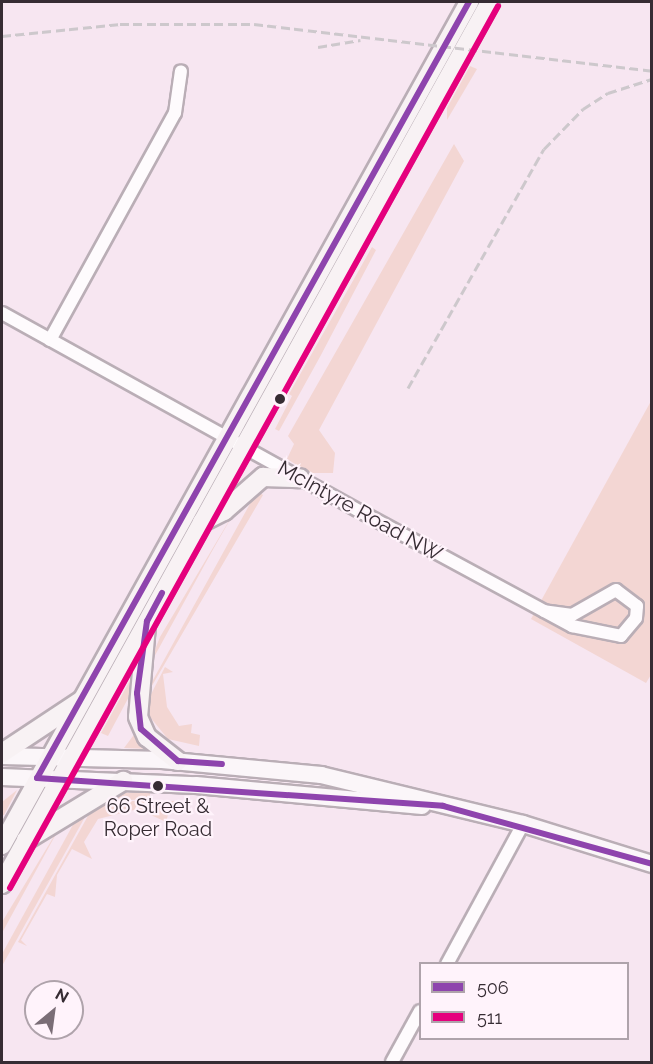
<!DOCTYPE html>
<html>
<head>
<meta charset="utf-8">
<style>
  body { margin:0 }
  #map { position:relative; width:653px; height:1064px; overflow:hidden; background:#f7e6f1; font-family:Raleway,sans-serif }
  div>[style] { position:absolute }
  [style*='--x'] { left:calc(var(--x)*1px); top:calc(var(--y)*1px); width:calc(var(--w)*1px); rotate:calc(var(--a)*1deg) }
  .green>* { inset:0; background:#f3d6d3 }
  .roads { filter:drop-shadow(2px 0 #baaeb6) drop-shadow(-2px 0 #baaeb6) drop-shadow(0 2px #baaeb6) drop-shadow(0 -2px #baaeb6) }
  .minor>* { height:12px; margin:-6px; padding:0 6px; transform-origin:6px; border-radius:6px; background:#fefbfd }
  .secondary>* { height:16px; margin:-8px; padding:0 8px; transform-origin:8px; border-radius:8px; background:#fbf6f9 }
  .primary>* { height:18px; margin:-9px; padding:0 9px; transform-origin:9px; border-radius:9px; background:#f8f2f4 }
  .rail>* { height:3px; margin-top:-1.5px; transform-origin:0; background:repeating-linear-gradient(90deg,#cdc8cc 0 9px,transparent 0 13.5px) }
  .bus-1>* { height:6px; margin:-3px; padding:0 3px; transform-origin:3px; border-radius:3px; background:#8e44ad }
  .bus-2>* { height:6px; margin:-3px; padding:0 3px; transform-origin:3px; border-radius:3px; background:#e5007d }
  .dots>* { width:16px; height:16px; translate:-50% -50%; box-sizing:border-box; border:3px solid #fff3fb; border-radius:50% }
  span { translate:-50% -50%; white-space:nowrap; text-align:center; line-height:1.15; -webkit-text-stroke:4.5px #fff3fb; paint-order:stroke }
  .bus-label { font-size:20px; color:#362c33 }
  .street-label { font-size:21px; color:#362c33 }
  .frame { position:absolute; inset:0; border:3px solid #362c33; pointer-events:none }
  .legend { position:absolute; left:419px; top:962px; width:210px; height:78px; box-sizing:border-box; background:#fff3fb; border:2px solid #afa3ab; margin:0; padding:8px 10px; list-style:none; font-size:18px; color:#362c33 }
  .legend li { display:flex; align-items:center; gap:12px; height:30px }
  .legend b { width:30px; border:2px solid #afa3ab }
  .north { position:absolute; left:24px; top:980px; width:60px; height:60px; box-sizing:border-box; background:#fff3fb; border:2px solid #afa3ab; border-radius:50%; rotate:29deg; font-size:16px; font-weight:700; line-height:24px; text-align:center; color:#362c33 }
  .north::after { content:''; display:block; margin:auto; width:21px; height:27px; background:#7a6d76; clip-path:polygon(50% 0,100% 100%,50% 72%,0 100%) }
</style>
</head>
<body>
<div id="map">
  <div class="green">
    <div style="clip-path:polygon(470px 66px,477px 69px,447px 120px,447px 108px)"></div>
    <div style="clip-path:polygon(454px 144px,464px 161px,319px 430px,335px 453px,333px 473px,310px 473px,287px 459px,294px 444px,288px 436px)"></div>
    <div style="clip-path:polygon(372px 247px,376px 250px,321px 355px,279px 431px,275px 429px,292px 396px,289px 394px)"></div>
    <div style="clip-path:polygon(651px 401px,652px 673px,646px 683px,531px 619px)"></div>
    <div style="clip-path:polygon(257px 491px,263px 495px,146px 696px,147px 722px,142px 700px)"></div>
    <div style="clip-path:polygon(239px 504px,211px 553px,147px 670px,160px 637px)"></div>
    <div style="clip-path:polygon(165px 667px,173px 672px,163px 674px,167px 707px,179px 726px,192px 724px,191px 733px,200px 735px,199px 746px,168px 739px,150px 717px,148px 700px)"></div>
    <div style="clip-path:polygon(133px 675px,132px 691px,108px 736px,101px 733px)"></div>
    <div style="clip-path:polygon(136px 732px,148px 749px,124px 748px)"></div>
    <div style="clip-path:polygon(17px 790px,4px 815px,3px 815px,2px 802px)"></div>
    <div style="clip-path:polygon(150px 792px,150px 799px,105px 801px,120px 793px)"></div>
    <div style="clip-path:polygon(118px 801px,183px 801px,186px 812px,169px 811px,166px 822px,138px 809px,98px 819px,84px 842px,92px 859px,72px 849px,57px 875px,55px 897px,47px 894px,21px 940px,27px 946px,18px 942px,89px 814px,101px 804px)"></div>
    <div style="clip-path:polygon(80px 812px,85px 817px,2px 966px,2px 954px)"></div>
    <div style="clip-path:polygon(62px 823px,2px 933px,2px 922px)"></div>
  </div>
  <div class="roads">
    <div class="minor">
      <div style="--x:2;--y:313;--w:413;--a:29"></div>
      <div style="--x:363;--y:513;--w:238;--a:28.4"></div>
      <div style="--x:572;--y:626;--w:50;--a:11.5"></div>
      <div style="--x:621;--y:636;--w:23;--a:-50"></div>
      <div style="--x:636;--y:618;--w:12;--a:-85"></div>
      <div style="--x:637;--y:606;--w:26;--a:-143"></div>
      <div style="--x:616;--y:590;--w:51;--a:150.4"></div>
      <div style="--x:572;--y:615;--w:28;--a:-172"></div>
      <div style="--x:50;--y:340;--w:259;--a:-61.2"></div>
      <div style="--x:175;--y:113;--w:42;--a:-81.9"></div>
      <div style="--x:447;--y:964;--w:159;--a:-61.5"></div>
      <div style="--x:392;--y:1062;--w:58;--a:-61.2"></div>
    </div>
    <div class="secondary">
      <div style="--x:2;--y:756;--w:160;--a:1.4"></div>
      <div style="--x:162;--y:760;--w:160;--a:5.4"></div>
      <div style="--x:321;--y:775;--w:208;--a:13.6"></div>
      <div style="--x:523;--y:824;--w:135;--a:17.2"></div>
      <div style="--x:2;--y:777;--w:194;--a:2.4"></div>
      <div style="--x:196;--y:785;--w:227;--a:5.3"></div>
    </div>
    <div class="primary">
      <div style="--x:202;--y:522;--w:25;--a:-27"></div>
      <div style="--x:224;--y:511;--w:52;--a:-41.1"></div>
      <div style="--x:263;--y:477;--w:37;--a:2"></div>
      <div style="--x:146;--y:626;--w:91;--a:95"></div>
      <div style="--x:138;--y:717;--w:22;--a:66"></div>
      <div style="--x:147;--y:737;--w:39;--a:38"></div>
      <div style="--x:2;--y:753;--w:96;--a:-33.5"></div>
      <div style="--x:26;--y:840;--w:114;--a:-31.3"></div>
      <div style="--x:2;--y:845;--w:964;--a:-61.01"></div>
      <div style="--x:2;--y:884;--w:1008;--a:-61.04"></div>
    </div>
  </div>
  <div class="rail">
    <div style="--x:2;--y:36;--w:119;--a:-5.8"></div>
    <div style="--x:120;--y:24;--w:134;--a:0"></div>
    <div style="--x:254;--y:24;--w:401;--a:6.7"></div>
    <div style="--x:318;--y:47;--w:43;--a:-9.5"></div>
    <div style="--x:408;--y:388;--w:275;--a:-60.4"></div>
    <div style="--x:544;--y:149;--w:56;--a:-45.7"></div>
    <div style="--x:583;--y:109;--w:30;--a:-33"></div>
    <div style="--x:608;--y:93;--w:46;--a:-17.7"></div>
  </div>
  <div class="bus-1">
    <div style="--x:469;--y:2;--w:888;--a:119.1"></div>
    <div style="--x:37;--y:778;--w:407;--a:3.9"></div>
    <div style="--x:443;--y:806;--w:217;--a:15.5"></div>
    <div style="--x:162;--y:593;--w:32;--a:118"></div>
    <div style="--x:147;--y:621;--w:73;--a:97.9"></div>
    <div style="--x:137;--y:693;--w:36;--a:84"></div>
    <div style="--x:141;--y:729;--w:49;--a:40.9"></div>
    <div style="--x:178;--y:761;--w:44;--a:3.9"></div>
  </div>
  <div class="bus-2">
    <div style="--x:10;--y:888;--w:1008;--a:-61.04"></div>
  </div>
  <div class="dots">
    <div style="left:280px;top:399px;background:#362c33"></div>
    <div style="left:158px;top:786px;background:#362c33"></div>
  </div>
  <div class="bus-label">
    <span style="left:158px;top:818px">66 Street &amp;<br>Roper Road</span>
  </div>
  <div class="street-label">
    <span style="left:360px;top:511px;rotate:29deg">McIntyre Road NW</span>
  </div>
  <div class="frame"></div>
  <ul class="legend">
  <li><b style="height:8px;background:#8e44ad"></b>506</li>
  <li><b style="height:8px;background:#e5007d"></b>511</li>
  </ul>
  <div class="north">N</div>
</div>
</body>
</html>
